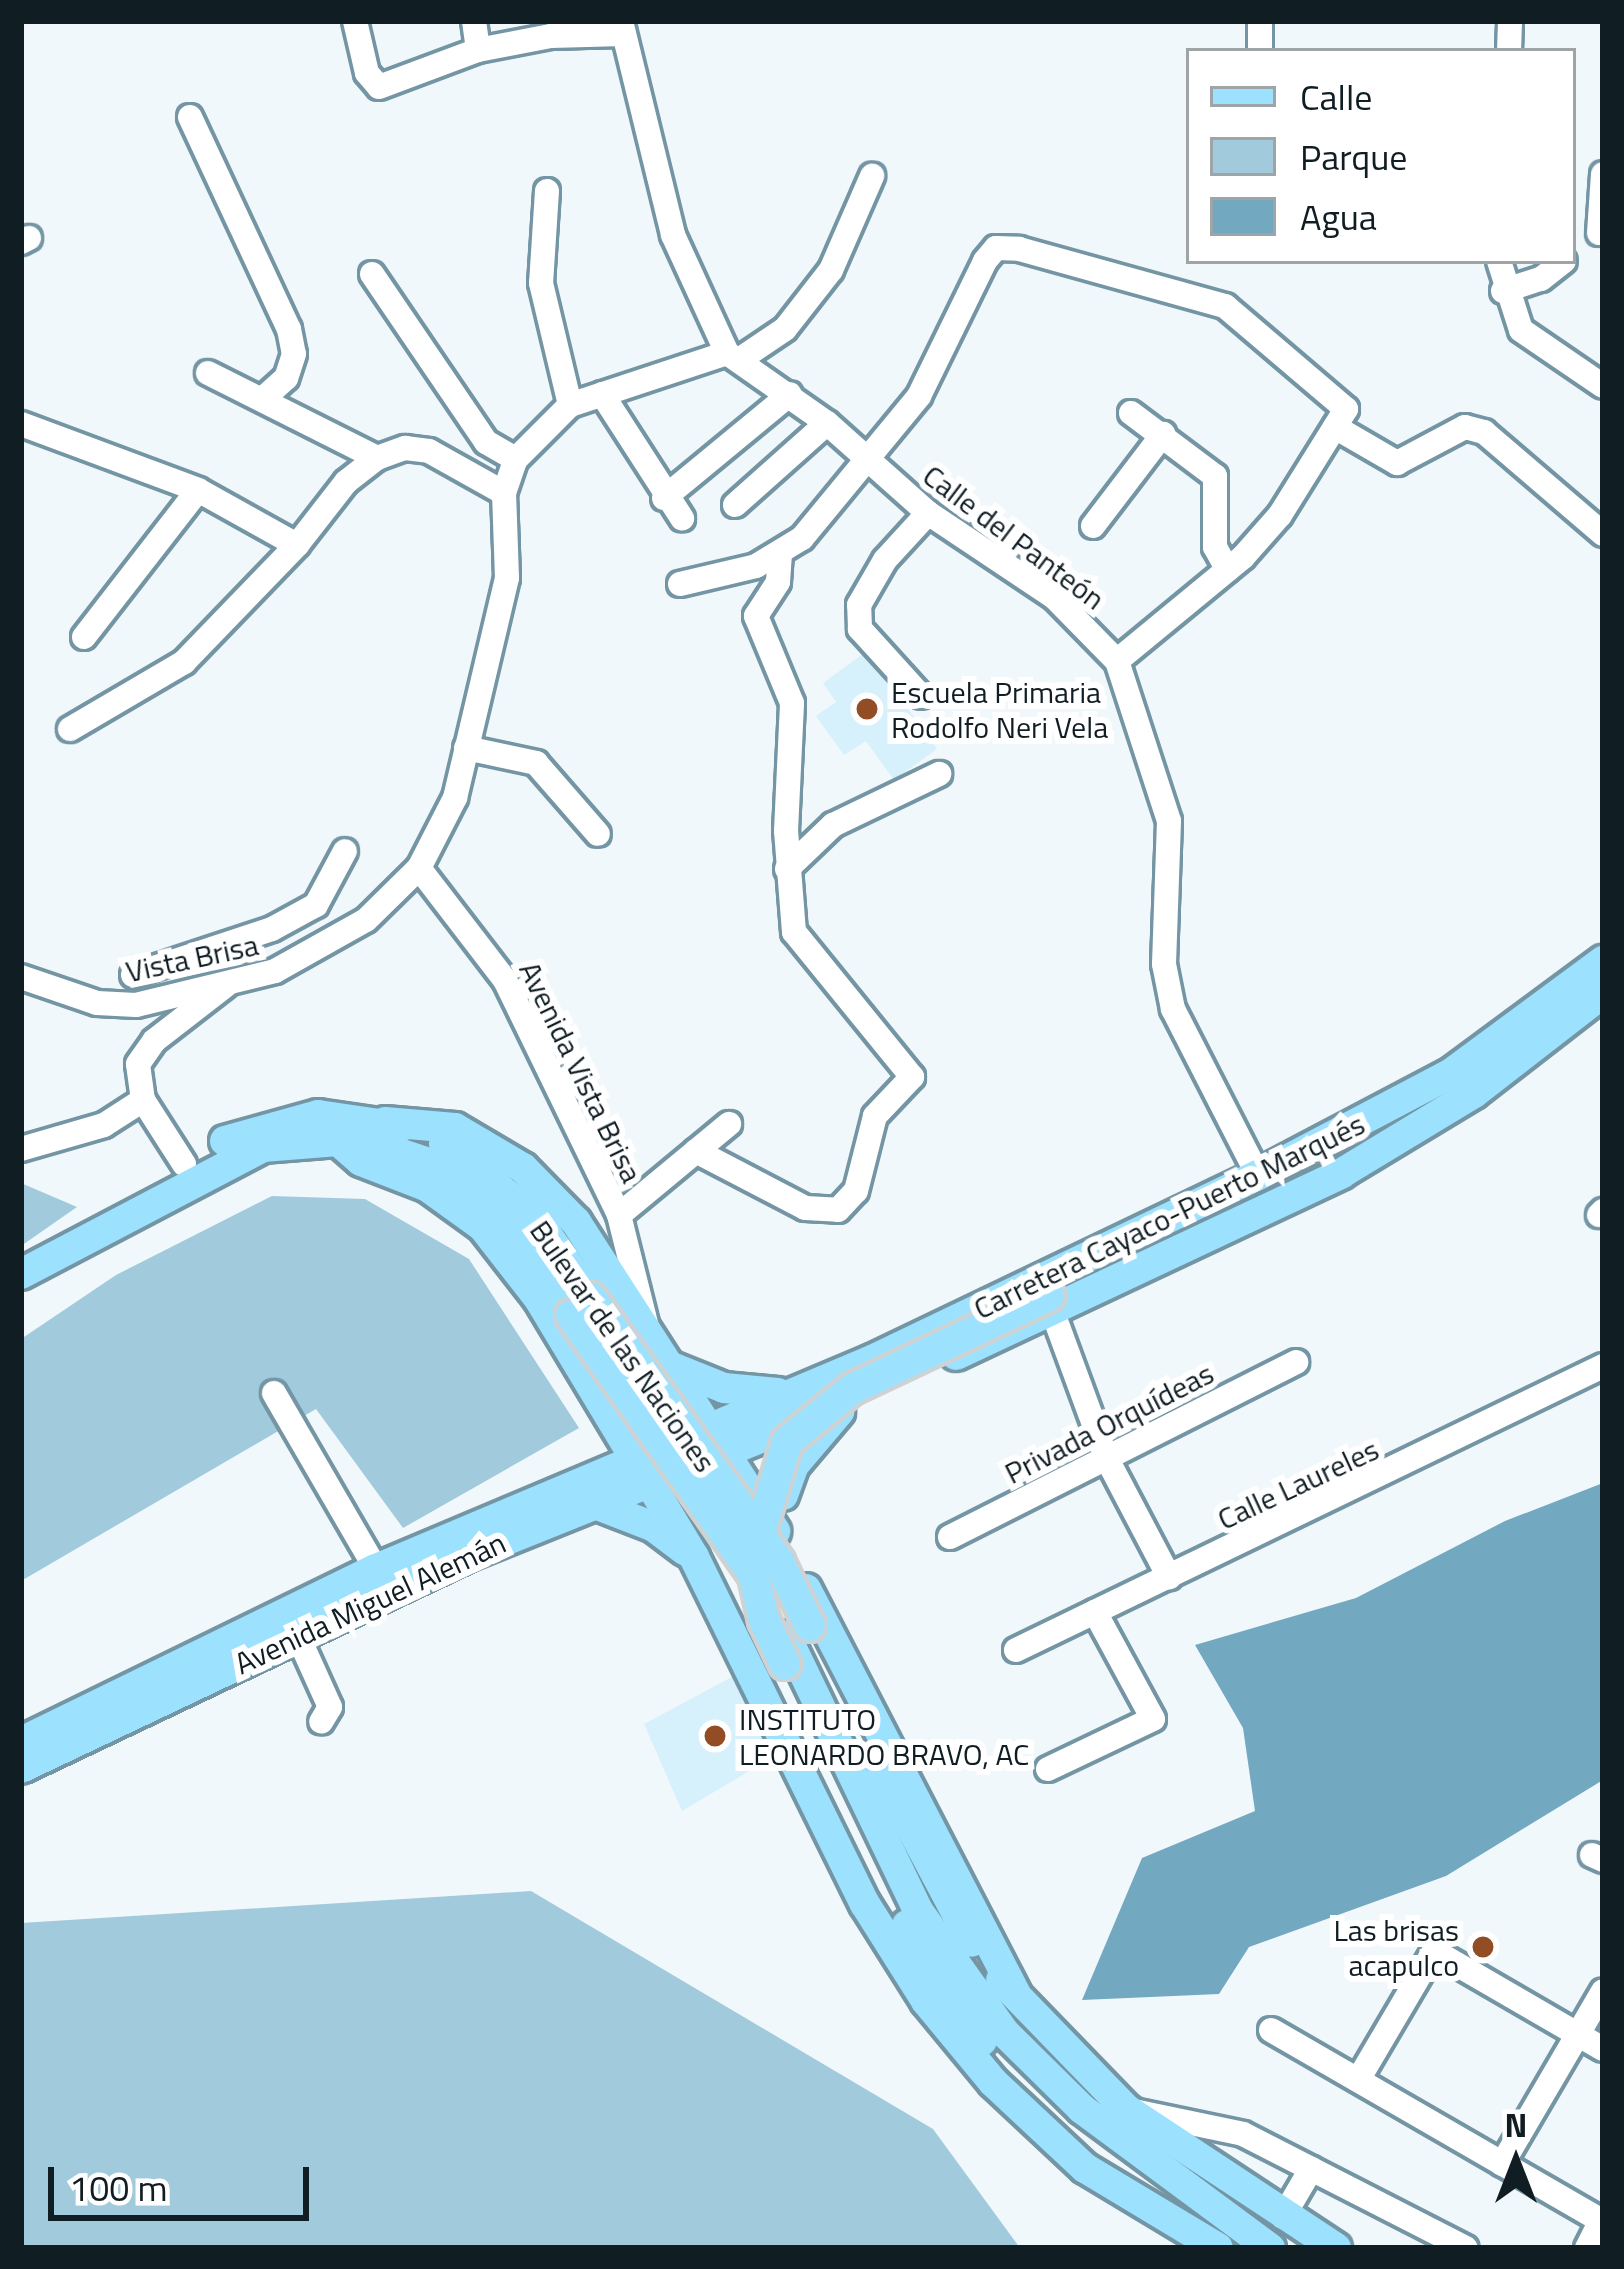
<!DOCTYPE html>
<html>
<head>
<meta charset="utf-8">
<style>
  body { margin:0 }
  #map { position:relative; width:1624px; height:2269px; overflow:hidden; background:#f1f8fb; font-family:"Titillium Web",sans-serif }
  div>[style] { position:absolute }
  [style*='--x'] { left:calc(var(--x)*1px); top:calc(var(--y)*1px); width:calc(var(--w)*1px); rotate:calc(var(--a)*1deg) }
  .built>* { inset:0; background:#d6f0fc }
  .green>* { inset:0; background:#a2cadd }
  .water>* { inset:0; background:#73a8c1 }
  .roads { filter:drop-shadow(3px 0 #7495a4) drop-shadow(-3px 0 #7495a4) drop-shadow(0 3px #7495a4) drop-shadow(0 -3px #7495a4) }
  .minor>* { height:24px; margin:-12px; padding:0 12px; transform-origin:12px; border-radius:12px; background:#fff }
  .major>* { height:30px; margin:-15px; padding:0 15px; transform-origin:15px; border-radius:15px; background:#9ce1fe }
  .bridges { filter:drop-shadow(3px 0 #cfd2d3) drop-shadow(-3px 0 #cfd2d3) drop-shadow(0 3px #cfd2d3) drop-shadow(0 -3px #cfd2d3) }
  .major-bridge>* { height:30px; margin:-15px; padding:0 15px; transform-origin:15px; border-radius:15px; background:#9ce1fe }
  .dots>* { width:33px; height:33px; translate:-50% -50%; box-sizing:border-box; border:6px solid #fff; border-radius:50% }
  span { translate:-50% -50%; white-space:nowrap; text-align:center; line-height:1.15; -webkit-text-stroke:12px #fff; paint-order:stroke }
  .street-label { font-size:30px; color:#101d23 }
  .poi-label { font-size:30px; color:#101d23 }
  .left { translate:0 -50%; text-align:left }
  .right { translate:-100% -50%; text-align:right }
  .frame { position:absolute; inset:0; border:24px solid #101d23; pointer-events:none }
  .legend { position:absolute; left:1186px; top:48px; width:390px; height:216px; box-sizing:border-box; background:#fff; border:3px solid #9fa5a7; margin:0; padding:15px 21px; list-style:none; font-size:36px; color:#101d23 }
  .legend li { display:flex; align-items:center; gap:24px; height:60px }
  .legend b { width:60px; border:3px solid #9fa5a7 }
  .north { position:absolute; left:1456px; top:2101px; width:120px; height:120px; -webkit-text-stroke:9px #fff; paint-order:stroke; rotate:0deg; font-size:33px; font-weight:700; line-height:48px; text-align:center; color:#101d23 }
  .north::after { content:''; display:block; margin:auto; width:42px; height:54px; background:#101d23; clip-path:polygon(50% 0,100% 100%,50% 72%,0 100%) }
  .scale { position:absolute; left:48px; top:2167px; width:261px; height:54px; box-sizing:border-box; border:6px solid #101d23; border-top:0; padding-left:15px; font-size:36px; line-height:42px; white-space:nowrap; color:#101d23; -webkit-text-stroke:9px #fff; paint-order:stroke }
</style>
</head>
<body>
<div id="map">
  <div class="built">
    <div style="clip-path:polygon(867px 651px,937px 749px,894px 780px,866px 741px,844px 755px,816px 716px,836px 702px,823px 683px)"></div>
    <div style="clip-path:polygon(741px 1672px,788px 1748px,682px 1811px,644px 1724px)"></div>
  </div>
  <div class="green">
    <div style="clip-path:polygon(21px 1183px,77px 1207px,21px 1246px)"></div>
    <div style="clip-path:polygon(272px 1196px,365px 1199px,469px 1259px,579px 1428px,403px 1528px,316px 1409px,21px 1581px,21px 1339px,116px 1275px)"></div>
    <div style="clip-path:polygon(531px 1891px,933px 2129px,1020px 2248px,21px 2248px,21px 1923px)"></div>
  </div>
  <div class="water">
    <div style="clip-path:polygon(1603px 1483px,1603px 1780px,1446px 1876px,1249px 1947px,1219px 1994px,1082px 2000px,1142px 1858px,1255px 1811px,1243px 1728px,1195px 1645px,1356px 1598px,1505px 1521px)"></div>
  </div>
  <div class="roads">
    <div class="minor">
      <div style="--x:355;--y:21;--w:53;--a:77"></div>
      <div style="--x:367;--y:73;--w:18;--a:49"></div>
      <div style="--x:379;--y:87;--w:106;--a:-20.5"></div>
      <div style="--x:478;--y:50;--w:74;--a:-10.9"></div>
      <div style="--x:551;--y:36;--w:72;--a:-1.6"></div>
      <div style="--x:474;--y:21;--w:29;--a:82"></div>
      <div style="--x:621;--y:21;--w:220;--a:76.3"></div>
      <div style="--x:673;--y:235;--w:130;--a:65.4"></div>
      <div style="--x:727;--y:353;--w:122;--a:35"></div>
      <div style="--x:827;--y:423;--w:135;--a:41.7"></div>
      <div style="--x:928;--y:513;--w:151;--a:33.7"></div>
      <div style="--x:1054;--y:597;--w:90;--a:45.5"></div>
      <div style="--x:1117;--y:661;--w:168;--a:72"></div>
      <div style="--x:1169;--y:821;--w:143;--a:92"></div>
      <div style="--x:1164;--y:964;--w:46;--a:78.7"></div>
      <div style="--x:1173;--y:1009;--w:186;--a:62.9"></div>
      <div style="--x:1260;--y:21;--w:30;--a:90"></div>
      <div style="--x:1509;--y:51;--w:30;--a:-88"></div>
      <div style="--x:190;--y:117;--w:234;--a:65"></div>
      <div style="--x:289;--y:329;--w:25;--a:79"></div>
      <div style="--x:294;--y:354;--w:25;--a:108"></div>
      <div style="--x:286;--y:378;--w:31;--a:138"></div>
      <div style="--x:547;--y:191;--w:92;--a:93.7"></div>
      <div style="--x:541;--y:283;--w:125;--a:76.6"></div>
      <div style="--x:1599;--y:233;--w:59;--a:-86.1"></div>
      <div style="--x:21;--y:242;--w:9;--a:-27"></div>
      <div style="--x:1499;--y:261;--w:72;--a:72.3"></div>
      <div style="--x:1521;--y:330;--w:99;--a:34.3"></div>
      <div style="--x:372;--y:274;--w:203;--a:55.8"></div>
      <div style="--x:486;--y:442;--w:34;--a:30"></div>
      <div style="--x:1503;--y:291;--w:40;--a:-18"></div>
      <div style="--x:1541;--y:279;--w:29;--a:-38"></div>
      <div style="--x:739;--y:360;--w:55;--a:-34"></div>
      <div style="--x:785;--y:329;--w:75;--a:-52.1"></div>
      <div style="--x:831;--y:270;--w:103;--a:-66.4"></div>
      <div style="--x:208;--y:373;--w:189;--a:26.7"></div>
      <div style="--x:602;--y:394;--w:148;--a:57.2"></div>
      <div style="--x:1131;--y:413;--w:105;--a:36.9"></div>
      <div style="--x:1215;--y:476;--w:71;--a:90"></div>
      <div style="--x:1215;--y:547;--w:26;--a:61"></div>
      <div style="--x:21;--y:424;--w:189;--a:20.4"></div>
      <div style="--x:198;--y:490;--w:113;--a:29.1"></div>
      <div style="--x:1335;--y:427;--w:72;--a:30.1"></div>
      <div style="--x:1397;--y:463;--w:77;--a:-27.9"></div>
      <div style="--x:1465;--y:427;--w:20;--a:15"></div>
      <div style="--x:1484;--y:432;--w:157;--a:40.6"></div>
      <div style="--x:664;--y:498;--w:163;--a:-39.5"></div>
      <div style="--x:735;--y:505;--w:123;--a:-41.7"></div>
      <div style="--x:1093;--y:526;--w:116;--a:-52.7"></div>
      <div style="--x:680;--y:584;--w:78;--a:-13.3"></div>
      <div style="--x:756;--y:566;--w:54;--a:-31.3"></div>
      <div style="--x:802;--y:538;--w:184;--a:-50.5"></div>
      <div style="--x:919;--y:396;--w:150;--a:-63.9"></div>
      <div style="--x:985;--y:261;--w:17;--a:-50"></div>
      <div style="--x:996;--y:248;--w:23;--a:2"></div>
      <div style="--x:1019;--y:249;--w:214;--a:15.5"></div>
      <div style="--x:1225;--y:306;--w:159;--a:40.4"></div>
      <div style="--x:1346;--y:409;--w:125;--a:121.9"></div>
      <div style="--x:1280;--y:515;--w:56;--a:131.4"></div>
      <div style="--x:1243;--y:557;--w:163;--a:140.5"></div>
      <div style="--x:84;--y:637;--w:186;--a:-52.2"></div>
      <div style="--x:921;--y:696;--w:91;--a:-132.3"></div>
      <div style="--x:860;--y:629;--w:24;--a:-92"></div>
      <div style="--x:859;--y:605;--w:52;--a:-60"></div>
      <div style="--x:885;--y:560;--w:64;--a:-47.5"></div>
      <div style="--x:70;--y:729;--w:132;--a:-30.4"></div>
      <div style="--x:184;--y:662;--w:163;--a:-46"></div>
      <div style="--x:297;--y:545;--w:80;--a:-52.1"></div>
      <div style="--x:346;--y:482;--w:39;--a:-38"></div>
      <div style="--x:377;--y:458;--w:30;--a:-20"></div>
      <div style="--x:405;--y:448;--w:24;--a:7"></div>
      <div style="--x:429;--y:451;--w:86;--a:29.2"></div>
      <div style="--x:466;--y:748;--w:72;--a:12.1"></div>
      <div style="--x:536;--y:763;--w:94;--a:48.9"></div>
      <div style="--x:419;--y:868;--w:141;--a:52.5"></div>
      <div style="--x:505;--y:980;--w:261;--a:64.1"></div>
      <div style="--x:619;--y:1215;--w:111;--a:76"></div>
      <div style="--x:787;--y:869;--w:64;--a:-43.7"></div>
      <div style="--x:833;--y:825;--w:118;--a:-25.7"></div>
      <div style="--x:133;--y:975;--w:146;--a:-18.3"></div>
      <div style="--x:272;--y:929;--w:50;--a:-28.6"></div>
      <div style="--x:316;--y:905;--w:61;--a:-61.8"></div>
      <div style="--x:21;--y:977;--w:80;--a:18.9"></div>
      <div style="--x:97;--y:1003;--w:39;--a:3"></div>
      <div style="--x:136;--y:1005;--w:143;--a:-13.7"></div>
      <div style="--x:275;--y:971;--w:104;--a:-29.3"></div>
      <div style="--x:366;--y:920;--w:74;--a:-44.5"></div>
      <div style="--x:419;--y:868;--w:79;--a:-62.8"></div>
      <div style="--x:455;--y:798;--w:226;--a:-76.7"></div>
      <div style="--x:507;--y:578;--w:85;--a:-92"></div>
      <div style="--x:504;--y:493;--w:36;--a:-71"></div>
      <div style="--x:516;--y:459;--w:76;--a:-45"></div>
      <div style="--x:570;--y:405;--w:165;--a:-18.3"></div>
      <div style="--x:21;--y:1149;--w:86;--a:-16.1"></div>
      <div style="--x:104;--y:1125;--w:46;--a:-32.7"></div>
      <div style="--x:696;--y:1151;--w:123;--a:27.6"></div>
      <div style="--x:805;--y:1208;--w:33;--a:3"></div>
      <div style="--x:838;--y:1210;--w:26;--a:-47"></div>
      <div style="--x:856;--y:1191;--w:77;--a:-75.8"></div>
      <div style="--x:875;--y:1116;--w:54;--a:-46.5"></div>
      <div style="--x:912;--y:1077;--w:187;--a:-129.1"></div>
      <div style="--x:794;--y:932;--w:101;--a:-94.5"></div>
      <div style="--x:786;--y:831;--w:128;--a:-87.3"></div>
      <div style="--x:792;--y:703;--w:94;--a:-112.5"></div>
      <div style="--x:756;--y:616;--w:40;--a:-57.1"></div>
      <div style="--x:778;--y:582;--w:28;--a:-86"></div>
      <div style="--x:184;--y:1164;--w:76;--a:-122.6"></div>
      <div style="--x:143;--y:1100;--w:36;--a:-98"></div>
      <div style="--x:138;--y:1064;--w:28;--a:-55"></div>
      <div style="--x:154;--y:1041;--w:90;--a:-37.8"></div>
      <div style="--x:619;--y:1215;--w:143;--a:-39.6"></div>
      <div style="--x:1599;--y:1215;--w:6;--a:-45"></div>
      <div style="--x:1053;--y:1313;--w:153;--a:69.8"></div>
      <div style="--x:1106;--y:1457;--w:136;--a:62.3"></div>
      <div style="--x:274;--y:1393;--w:203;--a:59.9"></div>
      <div style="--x:950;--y:1537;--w:388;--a:-26.8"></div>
      <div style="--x:297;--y:1634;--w:80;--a:65.7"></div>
      <div style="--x:330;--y:1707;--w:17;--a:121"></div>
      <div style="--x:1016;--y:1650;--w:652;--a:-25.82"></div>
      <div style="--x:1048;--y:1769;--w:116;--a:-25.5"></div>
      <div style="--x:1153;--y:1719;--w:122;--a:-118.5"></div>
      <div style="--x:1592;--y:1855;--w:12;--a:24"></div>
      <div style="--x:1271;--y:2030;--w:384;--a:30"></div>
      <div style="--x:1358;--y:2080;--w:150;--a:-59.5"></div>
      <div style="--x:1434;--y:1951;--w:195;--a:30.1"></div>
      <div style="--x:1138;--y:2112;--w:107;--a:11.8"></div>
      <div style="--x:1243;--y:2134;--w:250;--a:27.1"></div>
      <div style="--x:1502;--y:2164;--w:200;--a:-59.7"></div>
      <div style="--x:1283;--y:2217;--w:56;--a:-59.7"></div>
      <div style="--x:1587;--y:2248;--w:30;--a:-63"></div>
    </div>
    <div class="major">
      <div style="--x:385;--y:1122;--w:70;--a:4.9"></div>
      <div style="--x:455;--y:1128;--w:79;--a:30.5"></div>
      <div style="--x:523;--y:1168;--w:76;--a:45.5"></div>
      <div style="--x:576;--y:1222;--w:368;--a:57.2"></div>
      <div style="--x:225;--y:1141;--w:97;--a:-15.6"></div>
      <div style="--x:318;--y:1115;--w:83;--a:8.3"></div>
      <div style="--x:338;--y:1141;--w:30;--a:41"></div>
      <div style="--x:361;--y:1161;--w:72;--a:21.2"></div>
      <div style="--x:428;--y:1187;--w:68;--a:36"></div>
      <div style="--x:483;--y:1227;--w:91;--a:52.1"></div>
      <div style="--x:539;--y:1299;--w:301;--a:59"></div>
      <div style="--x:694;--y:1557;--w:387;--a:63.8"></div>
      <div style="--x:865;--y:1904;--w:115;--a:57.8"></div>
      <div style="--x:926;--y:2001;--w:105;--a:50.4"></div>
      <div style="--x:993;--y:2082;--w:126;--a:43.1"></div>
      <div style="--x:1085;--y:2168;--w:155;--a:31"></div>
      <div style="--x:444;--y:1144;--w:117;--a:38.7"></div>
      <div style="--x:535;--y:1217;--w:98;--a:55.3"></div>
      <div style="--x:21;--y:1274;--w:273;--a:-27.7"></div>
      <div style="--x:263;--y:1147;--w:75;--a:-4.6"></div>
      <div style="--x:338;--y:1141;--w:34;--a:5"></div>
      <div style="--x:372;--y:1144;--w:82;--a:18.4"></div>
      <div style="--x:450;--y:1170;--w:92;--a:42.4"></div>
      <div style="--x:518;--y:1232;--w:83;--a:57.3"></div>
      <div style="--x:956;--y:1355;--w:427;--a:-25.2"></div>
      <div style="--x:1342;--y:1173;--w:154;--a:-31.2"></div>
      <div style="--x:1474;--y:1093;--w:163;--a:-37.8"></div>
      <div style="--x:669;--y:1366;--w:59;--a:21.8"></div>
      <div style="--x:724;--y:1388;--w:54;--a:5.3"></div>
      <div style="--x:783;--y:1495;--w:32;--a:-70"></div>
      <div style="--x:794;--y:1465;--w:70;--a:-49.7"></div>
      <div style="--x:595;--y:1504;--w:63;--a:21.3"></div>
      <div style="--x:654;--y:1527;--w:39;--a:37"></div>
      <div style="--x:806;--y:1589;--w:456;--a:62.6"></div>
      <div style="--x:786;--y:1636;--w:306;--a:64.3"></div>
      <div style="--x:919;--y:1912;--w:148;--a:54.6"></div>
      <div style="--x:1005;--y:2033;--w:108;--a:44.6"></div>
      <div style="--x:1082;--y:2109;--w:234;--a:36.5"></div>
      <div style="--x:21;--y:1742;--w:395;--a:-26"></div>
      <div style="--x:376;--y:1569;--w:538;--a:-22.85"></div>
      <div style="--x:872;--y:1360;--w:428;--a:-25.6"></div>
      <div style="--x:1258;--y:1175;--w:221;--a:-27.8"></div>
      <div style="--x:1453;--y:1072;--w:187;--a:-36.5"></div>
      <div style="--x:21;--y:1768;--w:494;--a:-25.4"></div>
      <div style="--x:467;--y:1556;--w:373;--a:-21.9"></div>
      <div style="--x:882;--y:1773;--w:191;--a:62"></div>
      <div style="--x:907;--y:1925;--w:138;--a:57.1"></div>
      <div style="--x:1001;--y:1980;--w:180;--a:45.9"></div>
      <div style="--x:1126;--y:2109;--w:252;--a:33.5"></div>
    </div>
  </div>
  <div class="bridges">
    <div class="major-bridge">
      <div style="--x:591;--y:1298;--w:324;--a:54.5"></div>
      <div style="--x:779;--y:1562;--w:71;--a:64.2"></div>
      <div style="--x:571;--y:1315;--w:318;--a:54.9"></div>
      <div style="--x:785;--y:1664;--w:49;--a:-115.5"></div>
      <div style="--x:764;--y:1620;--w:58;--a:-102.8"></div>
      <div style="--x:751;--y:1563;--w:126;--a:-73.4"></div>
      <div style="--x:787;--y:1442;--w:84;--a:-39.2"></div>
      <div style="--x:852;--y:1389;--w:218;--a:-25.3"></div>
    </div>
  </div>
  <div class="dots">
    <div style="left:867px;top:709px;background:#924d24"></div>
    <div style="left:715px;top:1736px;background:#924d24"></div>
    <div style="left:1483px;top:1947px;background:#924d24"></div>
  </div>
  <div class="street-label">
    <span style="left:1014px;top:537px;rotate:37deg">Calle del Panteón</span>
    <span style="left:192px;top:958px;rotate:-12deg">Vista Brisa</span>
    <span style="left:581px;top:1072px;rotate:64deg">Avenida Vista Brisa</span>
    <span style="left:1169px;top:1216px;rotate:-26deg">Carretera Cayaco-Puerto Marqués</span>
    <span style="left:623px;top:1346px;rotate:55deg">Bulevar de las Naciones</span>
    <span style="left:1109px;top:1423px;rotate:-27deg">Privada Orquídeas</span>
    <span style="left:1298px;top:1484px;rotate:-25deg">Calle Laureles</span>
    <span style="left:370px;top:1603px;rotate:-25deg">Avenida Miguel Alemán</span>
  </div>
  <div class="poi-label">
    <span class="left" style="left:891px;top:709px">Escuela Primaria<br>Rodolfo Neri Vela</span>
    <span class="left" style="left:739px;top:1736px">INSTITUTO<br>LEONARDO BRAVO, AC</span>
    <span class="right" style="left:1459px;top:1947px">Las brisas<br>acapulco</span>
  </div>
  <div class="frame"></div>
  <ul class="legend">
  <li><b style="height:15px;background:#9ce1fe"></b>Calle</li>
  <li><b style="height:33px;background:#a2cadd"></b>Parque</li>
  <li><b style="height:33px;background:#73a8c1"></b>Agua</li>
  </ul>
  <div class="north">N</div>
  <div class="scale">100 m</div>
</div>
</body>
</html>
